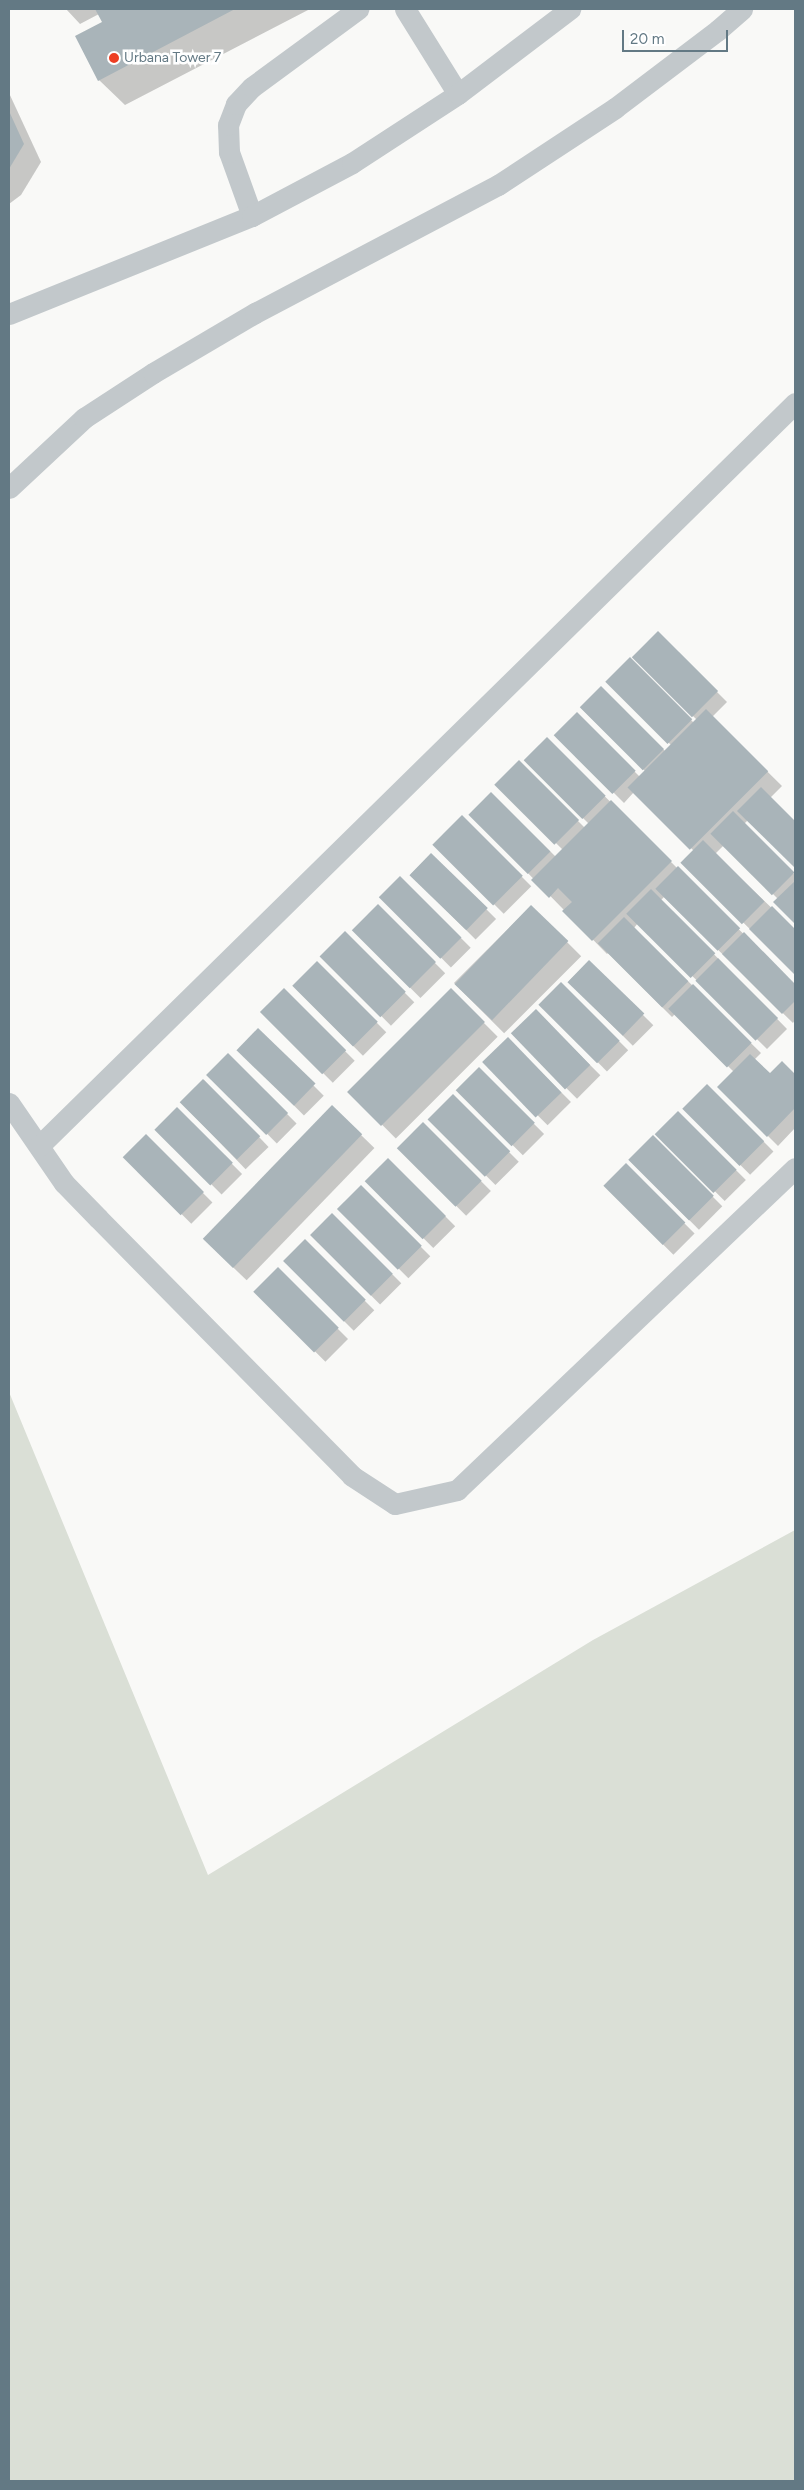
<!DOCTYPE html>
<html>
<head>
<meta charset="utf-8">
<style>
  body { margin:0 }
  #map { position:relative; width:804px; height:2490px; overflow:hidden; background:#f9f9f7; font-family:Figtree,sans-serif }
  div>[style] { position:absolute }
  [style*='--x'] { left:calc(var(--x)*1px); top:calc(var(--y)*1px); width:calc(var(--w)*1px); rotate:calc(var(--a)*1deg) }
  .green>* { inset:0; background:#dadfd6 }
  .shadow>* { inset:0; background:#0003; transform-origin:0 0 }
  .building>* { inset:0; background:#a9b4b9; transform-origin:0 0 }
  .lane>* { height:21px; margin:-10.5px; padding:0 10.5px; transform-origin:10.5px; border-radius:10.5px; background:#c2c8cb }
  .dots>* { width:14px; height:14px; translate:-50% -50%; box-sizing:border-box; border:2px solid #fff; border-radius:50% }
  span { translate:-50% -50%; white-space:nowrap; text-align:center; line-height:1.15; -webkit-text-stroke:5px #fff; paint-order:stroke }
  .poi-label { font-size:14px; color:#637984 }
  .left { translate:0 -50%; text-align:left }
  .frame { position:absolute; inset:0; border:10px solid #637984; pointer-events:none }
  .scale { position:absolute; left:622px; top:30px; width:106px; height:22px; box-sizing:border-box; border:2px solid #637984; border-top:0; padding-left:6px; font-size:15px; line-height:18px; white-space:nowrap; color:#637984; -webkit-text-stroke:4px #fff; paint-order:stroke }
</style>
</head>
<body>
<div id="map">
  <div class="green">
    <div style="clip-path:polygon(9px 1392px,208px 1875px,593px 1640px,795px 1530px,795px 2481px,9px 2481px)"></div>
  </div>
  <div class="shadow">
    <div style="clip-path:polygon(66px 9px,310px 9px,125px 105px,99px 80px,104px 23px,99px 14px,80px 24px)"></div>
    <div style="clip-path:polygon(9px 93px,41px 162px,21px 195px,9px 204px)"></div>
    <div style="clip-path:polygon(658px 633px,727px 702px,712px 717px,782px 786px,770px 798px,795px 823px,795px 867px,748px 820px,744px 824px,795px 875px,795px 922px,775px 902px,778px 899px,724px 845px,715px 854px,795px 930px,795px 973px,682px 863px,694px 851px,634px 792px,624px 803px,556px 735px,577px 714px,641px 778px,646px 772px,581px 708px,601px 688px,666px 752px,672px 746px,607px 682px,630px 659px,694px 723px,697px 720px,634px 657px)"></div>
    <div style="clip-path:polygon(547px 739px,795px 985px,795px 1020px,793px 1023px,664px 897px,661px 900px,787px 1029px,767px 1049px,638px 923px,634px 928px,761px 1053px,754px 1060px,770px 1075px,782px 1063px,795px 1076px,795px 1128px,778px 1146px,719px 1087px,734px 1072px,675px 1014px,672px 1017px,608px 953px,607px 954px,470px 814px,491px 793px,556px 857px,563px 850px,497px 785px,519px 762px,585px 828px,589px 824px,526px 761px)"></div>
    <div style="left:462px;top:817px;width:98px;height:39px;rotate:45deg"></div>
    <div style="left:431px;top:854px;width:92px;height:29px;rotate:45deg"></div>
    <div style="left:400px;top:877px;width:100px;height:28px;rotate:45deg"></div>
    <div style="left:378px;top:906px;width:95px;height:35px;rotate:45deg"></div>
    <div style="left:531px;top:906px;width:71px;height:109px;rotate:45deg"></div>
    <div style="left:345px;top:933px;width:98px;height:33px;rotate:45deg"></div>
    <div style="left:589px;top:961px;width:91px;height:29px;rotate:45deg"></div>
    <div style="left:317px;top:963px;width:98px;height:33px;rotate:45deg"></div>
    <div style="left:561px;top:983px;width:95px;height:30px;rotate:45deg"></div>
    <div style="left:284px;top:990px;width:100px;height:31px;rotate:45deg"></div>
    <div style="left:451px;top:990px;width:66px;height:144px;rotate:45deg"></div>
    <div style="left:536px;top:1011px;width:91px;height:33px;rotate:45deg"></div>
    <div style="left:258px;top:1030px;width:93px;height:28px;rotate:45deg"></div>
    <div style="left:508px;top:1039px;width:89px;height:33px;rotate:45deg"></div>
    <div style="left:228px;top:1055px;width:97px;height:28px;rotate:45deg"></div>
    <div style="left:479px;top:1069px;width:92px;height:30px;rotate:45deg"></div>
    <div style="left:204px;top:1080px;width:93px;height:32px;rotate:46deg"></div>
    <div style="left:707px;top:1085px;width:94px;height:33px;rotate:45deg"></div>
    <div style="left:453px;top:1096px;width:93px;height:33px;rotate:45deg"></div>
    <div style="left:332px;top:1107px;width:59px;height:184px;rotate:44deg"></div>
    <div style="left:177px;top:1109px;width:92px;height:29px;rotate:45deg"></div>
    <div style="left:678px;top:1112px;width:96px;height:30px;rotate:45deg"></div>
    <div style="left:423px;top:1123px;width:96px;height:35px;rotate:45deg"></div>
    <div style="left:146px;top:1136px;width:94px;height:30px;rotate:45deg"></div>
    <div style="left:653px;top:1137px;width:98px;height:33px;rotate:45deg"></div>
    <div style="left:388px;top:1159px;width:95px;height:31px;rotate:45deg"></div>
    <div style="left:626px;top:1165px;width:97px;height:30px;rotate:45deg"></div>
    <div style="left:361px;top:1187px;width:98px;height:31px;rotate:45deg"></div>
    <div style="left:332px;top:1214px;width:98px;height:30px;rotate:45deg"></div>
    <div style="left:305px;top:1241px;width:98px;height:29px;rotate:45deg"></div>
    <div style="left:278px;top:1269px;width:99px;height:32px;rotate:45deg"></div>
  </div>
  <div class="building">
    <div style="clip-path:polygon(95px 9px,235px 9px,98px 81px,75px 36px,102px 22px)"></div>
    <div style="clip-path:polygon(9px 111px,24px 144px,9px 169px)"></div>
    <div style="left:658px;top:631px;width:85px;height:37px;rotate:45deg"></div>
    <div style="left:630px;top:657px;width:88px;height:35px;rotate:45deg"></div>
    <div style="left:601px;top:686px;width:89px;height:30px;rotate:45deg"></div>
    <div style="left:706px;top:709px;width:88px;height:111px;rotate:45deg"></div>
    <div style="left:577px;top:712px;width:83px;height:33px;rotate:45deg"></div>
    <div style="left:547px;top:737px;width:83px;height:33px;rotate:45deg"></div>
    <div style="left:519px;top:760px;width:85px;height:35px;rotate:45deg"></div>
    <div style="clip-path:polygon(761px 787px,795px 821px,795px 868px,737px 811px)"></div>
    <div style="left:491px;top:792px;width:84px;height:32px;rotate:45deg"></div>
    <div style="clip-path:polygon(611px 800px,672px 861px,592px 941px,562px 911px,572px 902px,558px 888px,549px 898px,531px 880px)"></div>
    <div style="left:733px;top:811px;width:87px;height:32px;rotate:45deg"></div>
    <div style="left:462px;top:815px;width:86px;height:42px;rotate:45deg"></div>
    <div style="left:703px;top:840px;width:87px;height:32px;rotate:45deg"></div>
    <div style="left:431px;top:853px;width:79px;height:31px;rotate:44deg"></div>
    <div style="left:678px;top:866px;width:88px;height:32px;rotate:45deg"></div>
    <div style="left:400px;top:876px;width:87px;height:30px;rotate:45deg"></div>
    <div style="clip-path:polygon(795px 881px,795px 924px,773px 902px)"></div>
    <div style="left:651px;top:889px;width:91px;height:35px;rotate:45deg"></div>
    <div style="left:378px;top:904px;width:82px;height:37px;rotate:45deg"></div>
    <div style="left:531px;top:905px;width:52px;height:110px;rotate:44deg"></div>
    <div style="clip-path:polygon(772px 906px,795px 929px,795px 975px,749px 929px)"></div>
    <div style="left:624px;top:917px;width:91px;height:37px;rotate:45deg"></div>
    <div style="left:345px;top:931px;width:86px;height:36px;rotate:45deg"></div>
    <div style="clip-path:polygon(744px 932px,795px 984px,795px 1001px,782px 1014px,722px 954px)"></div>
    <div style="left:718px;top:958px;width:85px;height:32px;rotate:45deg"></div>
    <div style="left:589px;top:960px;width:77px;height:31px;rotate:44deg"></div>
    <div style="left:317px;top:961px;width:86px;height:35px;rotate:45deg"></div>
    <div style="left:561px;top:982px;width:83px;height:32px;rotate:45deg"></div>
    <div style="left:693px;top:984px;width:83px;height:35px;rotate:45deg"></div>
    <div style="left:284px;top:988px;width:88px;height:34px;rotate:45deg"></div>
    <div style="left:451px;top:988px;width:48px;height:147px;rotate:45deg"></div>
    <div style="left:536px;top:1009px;width:78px;height:35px;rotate:46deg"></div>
    <div style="left:258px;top:1028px;width:80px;height:31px;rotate:44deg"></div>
    <div style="left:508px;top:1037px;width:77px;height:36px;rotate:46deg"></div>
    <div style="left:228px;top:1053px;width:85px;height:31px;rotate:45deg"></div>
    <div style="clip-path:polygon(750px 1054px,770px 1073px,782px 1061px,795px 1074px,795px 1108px,767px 1137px,717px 1087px)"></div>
    <div style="left:479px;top:1067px;width:79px;height:33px;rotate:45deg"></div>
    <div style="left:203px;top:1079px;width:81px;height:33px;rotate:45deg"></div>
    <div style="left:707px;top:1084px;width:81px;height:35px;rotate:45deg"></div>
    <div style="left:453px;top:1094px;width:81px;height:36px;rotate:45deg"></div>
    <div style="left:332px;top:1105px;width:42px;height:186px;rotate:44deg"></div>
    <div style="left:177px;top:1107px;width:79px;height:32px;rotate:45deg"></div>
    <div style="left:678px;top:1111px;width:83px;height:33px;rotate:45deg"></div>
    <div style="left:423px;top:1122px;width:83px;height:37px;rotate:45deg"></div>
    <div style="left:146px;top:1134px;width:82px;height:33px;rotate:45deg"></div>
    <div style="left:653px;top:1135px;width:86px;height:35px;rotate:45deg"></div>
    <div style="left:388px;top:1158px;width:82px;height:33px;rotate:45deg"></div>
    <div style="left:626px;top:1163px;width:84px;height:32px;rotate:45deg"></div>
    <div style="left:361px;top:1185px;width:86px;height:34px;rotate:45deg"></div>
    <div style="left:332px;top:1213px;width:86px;height:31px;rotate:45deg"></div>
    <div style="left:305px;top:1239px;width:86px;height:31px;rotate:45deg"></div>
    <div style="left:278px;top:1267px;width:86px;height:35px;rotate:45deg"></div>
  </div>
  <div class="lane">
    <div style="--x:405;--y:9;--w:100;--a:58.1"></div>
    <div style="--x:252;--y:216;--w:68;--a:-109.8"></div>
    <div style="--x:229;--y:152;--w:27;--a:-92"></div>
    <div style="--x:228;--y:125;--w:22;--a:-69"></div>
    <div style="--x:236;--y:104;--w:23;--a:-47"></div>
    <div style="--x:252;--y:87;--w:132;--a:-36.3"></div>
    <div style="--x:9;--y:314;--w:262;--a:-22"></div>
    <div style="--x:252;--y:216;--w:113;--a:-27.9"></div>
    <div style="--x:352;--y:163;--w:126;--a:-33.1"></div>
    <div style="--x:458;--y:94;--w:141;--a:-37.2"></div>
    <div style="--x:9;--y:488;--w:103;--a:-43"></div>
    <div style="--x:84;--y:418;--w:82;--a:-33.1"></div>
    <div style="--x:153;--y:373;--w:118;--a:-30.5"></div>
    <div style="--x:255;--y:313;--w:275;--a:-27.8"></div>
    <div style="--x:498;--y:185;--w:140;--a:-33.3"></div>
    <div style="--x:615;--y:108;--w:129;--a:-37.1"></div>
    <div style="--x:718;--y:30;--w:32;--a:-41"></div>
    <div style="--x:9;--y:1103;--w:97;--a:55.5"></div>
    <div style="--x:64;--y:1183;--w:49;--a:45.8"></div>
    <div style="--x:98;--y:1218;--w:362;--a:45.4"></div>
    <div style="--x:352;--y:1476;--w:51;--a:33.1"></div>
    <div style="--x:395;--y:1504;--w:64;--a:-12.7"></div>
    <div style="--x:457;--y:1490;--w:467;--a:-43.6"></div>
    <div style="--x:39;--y:1146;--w:1060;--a:-44.5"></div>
  </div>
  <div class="dots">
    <div style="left:114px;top:58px;background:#ed3e23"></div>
  </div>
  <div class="poi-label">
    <span class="left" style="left:124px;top:58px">Urbana Tower 7</span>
  </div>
  <div class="frame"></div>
  <div class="scale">20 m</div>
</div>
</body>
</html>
